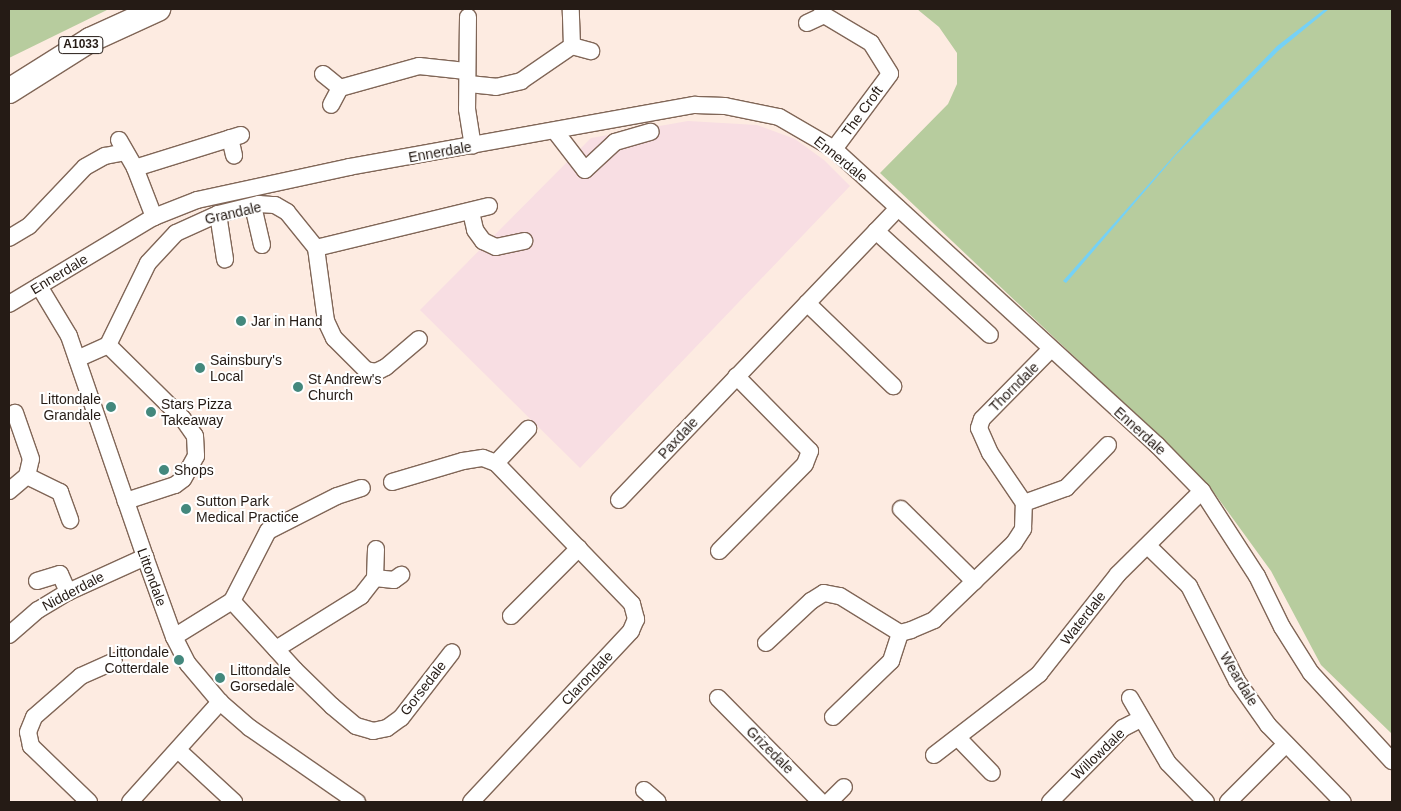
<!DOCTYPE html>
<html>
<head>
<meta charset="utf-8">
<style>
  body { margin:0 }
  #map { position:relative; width:1401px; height:811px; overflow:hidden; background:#fdebe1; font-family:Arial,sans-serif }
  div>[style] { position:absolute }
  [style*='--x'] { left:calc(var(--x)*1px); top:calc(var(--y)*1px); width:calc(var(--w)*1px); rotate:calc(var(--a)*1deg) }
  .education>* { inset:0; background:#f8dee3 }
  .green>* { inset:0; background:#b7cc9e }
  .water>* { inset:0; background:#75d1f6 }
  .roads { filter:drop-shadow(1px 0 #806657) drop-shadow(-1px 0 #806657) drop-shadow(0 1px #806657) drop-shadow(0 -1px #806657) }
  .minor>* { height:16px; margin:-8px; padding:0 8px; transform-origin:8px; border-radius:8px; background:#fff }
  .highway>* { height:24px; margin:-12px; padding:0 12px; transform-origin:12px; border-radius:12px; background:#fff }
  .dots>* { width:14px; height:14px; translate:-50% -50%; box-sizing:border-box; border:2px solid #fff; border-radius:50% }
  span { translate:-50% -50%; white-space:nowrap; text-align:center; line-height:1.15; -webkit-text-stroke:4px #fff; paint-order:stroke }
  .shield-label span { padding:1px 4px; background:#fff; border:1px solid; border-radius:4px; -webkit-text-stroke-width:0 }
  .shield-label { font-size:12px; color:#251b15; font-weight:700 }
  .street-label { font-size:14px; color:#251b15 }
  .poi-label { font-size:14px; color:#251b15 }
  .left { translate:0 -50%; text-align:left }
  .right { translate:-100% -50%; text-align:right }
  .frame { position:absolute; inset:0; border:10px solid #251b15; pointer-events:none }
</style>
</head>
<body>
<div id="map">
  <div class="education">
    <div style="clip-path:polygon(688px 121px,757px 125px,795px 139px,824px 160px,850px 186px,580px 468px,420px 310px,591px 138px)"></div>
  </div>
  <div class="green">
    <div style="clip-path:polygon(9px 9px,109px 9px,9px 58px)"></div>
    <div style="clip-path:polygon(917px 9px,1392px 9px,1392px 734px,1321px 665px,1271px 571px,1215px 494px,1171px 448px,880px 173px,948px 104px,957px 84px,957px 53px,939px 27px)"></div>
  </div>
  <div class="water">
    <div style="clip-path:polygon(1325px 9px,1329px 9px,1278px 51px,1176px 155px,1066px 283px,1063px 281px,1211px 114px,1277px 46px)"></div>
  </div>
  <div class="roads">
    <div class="minor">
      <div style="--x:824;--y:15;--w:55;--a:30.8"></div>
      <div style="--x:871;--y:43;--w:36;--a:58"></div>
      <div style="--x:890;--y:74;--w:94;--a:126.7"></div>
      <div style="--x:468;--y:17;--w:92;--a:90.6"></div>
      <div style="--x:467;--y:109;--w:37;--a:81"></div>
      <div style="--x:807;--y:23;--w:19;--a:-25"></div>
      <div style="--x:824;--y:15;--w:6;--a:-108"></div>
      <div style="--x:572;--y:46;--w:20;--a:15"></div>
      <div style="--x:323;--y:74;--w:22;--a:39"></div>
      <div style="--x:340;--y:88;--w:19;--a:118"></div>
      <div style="--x:469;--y:84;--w:27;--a:6"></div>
      <div style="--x:496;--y:87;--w:26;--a:-13"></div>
      <div style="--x:521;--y:81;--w:62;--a:-34.5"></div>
      <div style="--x:572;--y:46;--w:37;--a:-92"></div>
      <div style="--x:340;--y:88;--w:82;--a:-15.6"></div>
      <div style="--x:419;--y:66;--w:47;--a:6.1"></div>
      <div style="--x:555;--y:131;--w:49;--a:52.4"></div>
      <div style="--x:585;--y:170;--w:41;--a:-43"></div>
      <div style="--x:615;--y:142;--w:37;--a:-16"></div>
      <div style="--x:230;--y:138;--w:18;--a:77"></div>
      <div style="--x:119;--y:140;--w:32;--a:60"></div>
      <div style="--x:135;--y:168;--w:53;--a:68.8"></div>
      <div style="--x:135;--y:168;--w:111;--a:-17.3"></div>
      <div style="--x:253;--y:206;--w:40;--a:77"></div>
      <div style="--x:471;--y:212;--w:18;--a:77"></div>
      <div style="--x:475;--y:230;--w:14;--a:54"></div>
      <div style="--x:483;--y:241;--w:14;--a:25"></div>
      <div style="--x:496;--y:247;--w:29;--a:-12"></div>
      <div style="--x:218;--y:214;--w:46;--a:81.2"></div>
      <div style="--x:876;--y:231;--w:154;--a:42.4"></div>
      <div style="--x:9;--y:238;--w:23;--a:-31"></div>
      <div style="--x:29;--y:226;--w:81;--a:-46.5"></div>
      <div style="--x:85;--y:167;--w:23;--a:-29"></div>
      <div style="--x:105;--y:156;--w:20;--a:-11"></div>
      <div style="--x:316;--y:248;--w:178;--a:-13.6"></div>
      <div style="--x:39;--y:286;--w:58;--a:59"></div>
      <div style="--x:69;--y:336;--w:234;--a:71"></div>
      <div style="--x:145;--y:557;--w:85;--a:70.1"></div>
      <div style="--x:174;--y:637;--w:30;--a:63"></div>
      <div style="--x:188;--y:664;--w:50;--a:49.9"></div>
      <div style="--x:220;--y:702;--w:40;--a:41"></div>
      <div style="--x:250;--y:728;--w:130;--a:34.7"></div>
      <div style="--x:807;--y:303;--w:120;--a:44"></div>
      <div style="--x:9;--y:304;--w:169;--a:-31"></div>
      <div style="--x:154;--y:217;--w:46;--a:-21.6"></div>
      <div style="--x:197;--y:200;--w:156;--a:-12.2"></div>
      <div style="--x:349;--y:167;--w:352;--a:-10.2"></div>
      <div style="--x:695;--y:105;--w:30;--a:2"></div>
      <div style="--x:725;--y:106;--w:55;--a:11.5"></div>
      <div style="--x:779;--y:117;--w:64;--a:30.2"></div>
      <div style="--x:834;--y:149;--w:438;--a:42.5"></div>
      <div style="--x:1157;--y:445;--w:64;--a:45.6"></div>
      <div style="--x:1202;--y:491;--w:101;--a:57.1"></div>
      <div style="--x:1257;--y:576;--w:57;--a:63.9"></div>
      <div style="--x:1282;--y:627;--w:54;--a:57.8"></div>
      <div style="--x:1311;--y:673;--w:120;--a:47.4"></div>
      <div style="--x:108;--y:345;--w:105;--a:44.6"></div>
      <div style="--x:183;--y:419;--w:21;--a:55"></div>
      <div style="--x:195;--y:436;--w:20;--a:87"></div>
      <div style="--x:196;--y:456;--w:26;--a:119"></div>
      <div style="--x:183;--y:479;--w:10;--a:143"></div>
      <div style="--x:175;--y:485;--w:52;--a:161.9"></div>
      <div style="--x:77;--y:359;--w:34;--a:-24"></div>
      <div style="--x:108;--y:345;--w:91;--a:-64"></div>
      <div style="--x:148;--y:263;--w:41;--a:-47"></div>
      <div style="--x:176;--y:233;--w:46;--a:-24.3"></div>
      <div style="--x:218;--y:214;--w:42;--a:-13.7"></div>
      <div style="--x:259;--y:204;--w:16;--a:4"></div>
      <div style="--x:275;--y:205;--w:14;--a:30"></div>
      <div style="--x:287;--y:212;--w:46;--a:51.1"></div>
      <div style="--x:316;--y:248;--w:74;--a:82.2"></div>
      <div style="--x:326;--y:321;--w:19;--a:65"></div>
      <div style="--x:334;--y:338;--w:45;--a:45"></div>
      <div style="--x:366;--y:370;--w:10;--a:11"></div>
      <div style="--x:376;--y:372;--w:11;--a:-27"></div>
      <div style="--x:386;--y:367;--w:43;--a:-40.3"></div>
      <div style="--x:496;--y:463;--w:47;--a:-46.7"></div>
      <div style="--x:27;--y:476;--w:37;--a:26"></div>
      <div style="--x:60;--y:492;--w:30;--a:70"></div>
      <div style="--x:392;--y:482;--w:74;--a:-16.5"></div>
      <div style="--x:463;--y:461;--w:20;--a:-9"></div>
      <div style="--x:483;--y:458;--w:14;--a:21"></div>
      <div style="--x:496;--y:463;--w:196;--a:46"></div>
      <div style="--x:632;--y:604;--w:16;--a:75"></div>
      <div style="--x:636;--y:619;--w:13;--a:113"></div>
      <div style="--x:631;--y:631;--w:234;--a:133.1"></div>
      <div style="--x:9;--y:491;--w:23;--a:-40"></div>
      <div style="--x:27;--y:476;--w:17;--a:-77"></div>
      <div style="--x:31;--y:459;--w:49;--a:-109.2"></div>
      <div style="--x:619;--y:500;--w:404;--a:-46.3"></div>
      <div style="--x:1024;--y:503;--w:45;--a:-19.7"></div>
      <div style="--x:1066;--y:488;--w:60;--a:-45.7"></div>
      <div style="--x:901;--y:509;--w:103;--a:44.6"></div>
      <div style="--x:1149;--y:547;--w:56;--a:44.3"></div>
      <div style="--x:1189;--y:586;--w:106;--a:63.2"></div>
      <div style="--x:1237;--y:681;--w:54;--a:54.8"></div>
      <div style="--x:1268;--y:725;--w:107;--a:45.8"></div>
      <div style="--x:719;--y:551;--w:122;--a:-45.3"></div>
      <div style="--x:805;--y:464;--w:14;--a:-69"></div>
      <div style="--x:810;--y:451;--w:105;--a:-134.6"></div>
      <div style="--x:375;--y:578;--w:19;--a:6"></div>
      <div style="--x:394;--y:580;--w:9;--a:-36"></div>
      <div style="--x:37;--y:581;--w:24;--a:-17"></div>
      <div style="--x:60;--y:574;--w:20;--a:66"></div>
      <div style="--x:232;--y:601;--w:93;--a:47.6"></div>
      <div style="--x:295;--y:670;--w:52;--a:44.2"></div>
      <div style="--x:332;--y:706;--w:31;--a:40"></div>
      <div style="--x:356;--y:726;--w:18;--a:16"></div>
      <div style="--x:373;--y:731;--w:14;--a:-12"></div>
      <div style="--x:387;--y:728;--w:17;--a:-36"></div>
      <div style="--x:401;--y:718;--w:83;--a:-52.3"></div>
      <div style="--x:511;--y:616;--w:96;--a:-45"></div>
      <div style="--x:9;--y:635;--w:38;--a:-41"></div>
      <div style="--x:38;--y:610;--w:35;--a:-31"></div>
      <div style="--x:68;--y:592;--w:85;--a:-24.4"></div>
      <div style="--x:174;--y:637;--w:68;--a:-31.8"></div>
      <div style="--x:232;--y:601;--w:79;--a:-62.8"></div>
      <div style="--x:268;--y:531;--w:77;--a:-26.9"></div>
      <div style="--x:337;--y:496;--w:26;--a:-18"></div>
      <div style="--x:766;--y:643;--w:62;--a:-43"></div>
      <div style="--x:811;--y:601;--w:15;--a:-32"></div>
      <div style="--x:824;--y:593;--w:16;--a:11"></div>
      <div style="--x:840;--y:596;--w:70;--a:31.7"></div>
      <div style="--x:900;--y:633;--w:11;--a:-15"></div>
      <div style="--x:911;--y:630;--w:25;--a:-23"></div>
      <div style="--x:934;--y:620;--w:111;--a:-43.9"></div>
      <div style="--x:1014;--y:543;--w:17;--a:-57"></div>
      <div style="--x:1023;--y:529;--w:26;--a:-88"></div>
      <div style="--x:1024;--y:503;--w:60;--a:-124.2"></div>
      <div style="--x:990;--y:453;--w:27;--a:-114"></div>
      <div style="--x:979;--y:428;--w:9;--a:-72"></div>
      <div style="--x:982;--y:419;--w:98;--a:-45.4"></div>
      <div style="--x:276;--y:649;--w:100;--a:-31.9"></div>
      <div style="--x:361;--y:596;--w:23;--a:-52"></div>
      <div style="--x:375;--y:578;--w:29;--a:-88"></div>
      <div style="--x:718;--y:698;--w:146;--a:45.3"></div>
      <div style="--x:1130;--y:698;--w:75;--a:59.7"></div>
      <div style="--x:1168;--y:763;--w:54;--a:45.7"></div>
      <div style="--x:833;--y:717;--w:81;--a:-44"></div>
      <div style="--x:891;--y:661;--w:29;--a:-72"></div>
      <div style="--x:959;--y:739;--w:47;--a:45.9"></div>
      <div style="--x:179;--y:751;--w:75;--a:42.8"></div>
      <div style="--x:934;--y:755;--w:133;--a:-37.6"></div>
      <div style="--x:1039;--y:674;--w:127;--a:-51.7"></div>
      <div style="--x:1118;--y:574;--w:118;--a:-44.7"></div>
      <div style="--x:644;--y:790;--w:18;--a:41"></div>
      <div style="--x:89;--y:802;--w:81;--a:-136"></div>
      <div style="--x:31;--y:746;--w:14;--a:-102"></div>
      <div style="--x:28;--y:732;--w:16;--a:-68"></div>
      <div style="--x:34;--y:717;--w:62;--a:-41.1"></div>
      <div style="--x:81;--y:676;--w:36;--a:-24"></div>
      <div style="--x:130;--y:802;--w:135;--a:-48"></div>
      <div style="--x:829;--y:802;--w:21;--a:-45"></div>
      <div style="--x:1050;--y:802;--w:104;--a:-45.4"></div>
      <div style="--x:1123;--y:728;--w:20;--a:-27"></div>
      <div style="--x:1228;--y:802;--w:82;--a:-45"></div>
    </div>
    <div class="highway">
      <div style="--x:9;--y:91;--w:96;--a:-32.2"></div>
      <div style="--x:90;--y:40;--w:75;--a:-24.5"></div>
    </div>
  </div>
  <div class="dots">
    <div style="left:241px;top:321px;background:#43887d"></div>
    <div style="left:200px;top:368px;background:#43887d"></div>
    <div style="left:298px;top:387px;background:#43887d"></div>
    <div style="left:111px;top:407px;background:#43887d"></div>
    <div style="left:151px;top:412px;background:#43887d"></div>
    <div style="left:164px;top:470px;background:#43887d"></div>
    <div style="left:186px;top:509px;background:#43887d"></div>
    <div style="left:179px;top:660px;background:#43887d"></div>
    <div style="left:220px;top:678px;background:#43887d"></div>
  </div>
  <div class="shield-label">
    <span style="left:81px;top:45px">A1033</span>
  </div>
  <div class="street-label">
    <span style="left:862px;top:111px;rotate:-54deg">The Croft</span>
    <span style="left:440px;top:152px;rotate:-10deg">Ennerdale</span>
    <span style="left:841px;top:159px;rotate:39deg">Ennerdale</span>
    <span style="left:233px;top:213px;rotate:-13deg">Grandale</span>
    <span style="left:59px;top:274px;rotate:-31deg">Ennerdale</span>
    <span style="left:1014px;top:387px;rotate:-45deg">Thorndale</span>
    <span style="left:1140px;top:431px;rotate:42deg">Ennerdale</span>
    <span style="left:678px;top:438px;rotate:-47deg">Paxdale</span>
    <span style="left:152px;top:577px;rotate:70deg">Littondale</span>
    <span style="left:73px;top:591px;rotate:-28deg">Nidderdale</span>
    <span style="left:1083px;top:618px;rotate:-52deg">Waterdale</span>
    <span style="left:587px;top:678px;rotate:-47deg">Clarondale</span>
    <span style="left:1239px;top:679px;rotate:59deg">Weardale</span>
    <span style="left:423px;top:688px;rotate:-52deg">Gorsedale</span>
    <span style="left:770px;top:750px;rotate:45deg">Grizedale</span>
    <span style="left:1098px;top:754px;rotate:-44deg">Willowdale</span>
  </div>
  <div class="poi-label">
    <span class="left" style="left:251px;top:321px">Jar in Hand</span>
    <span class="left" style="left:210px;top:368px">Sainsbury's<br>Local</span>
    <span class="left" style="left:308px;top:387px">St Andrew's<br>Church</span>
    <span class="right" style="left:101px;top:407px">Littondale<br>Grandale</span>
    <span class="left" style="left:161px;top:412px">Stars Pizza<br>Takeaway</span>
    <span class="left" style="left:174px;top:470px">Shops</span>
    <span class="left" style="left:196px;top:509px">Sutton Park<br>Medical Practice</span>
    <span class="right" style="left:169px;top:660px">Littondale<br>Cotterdale</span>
    <span class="left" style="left:230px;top:678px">Littondale<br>Gorsedale</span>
  </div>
  <div class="frame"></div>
</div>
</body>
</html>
